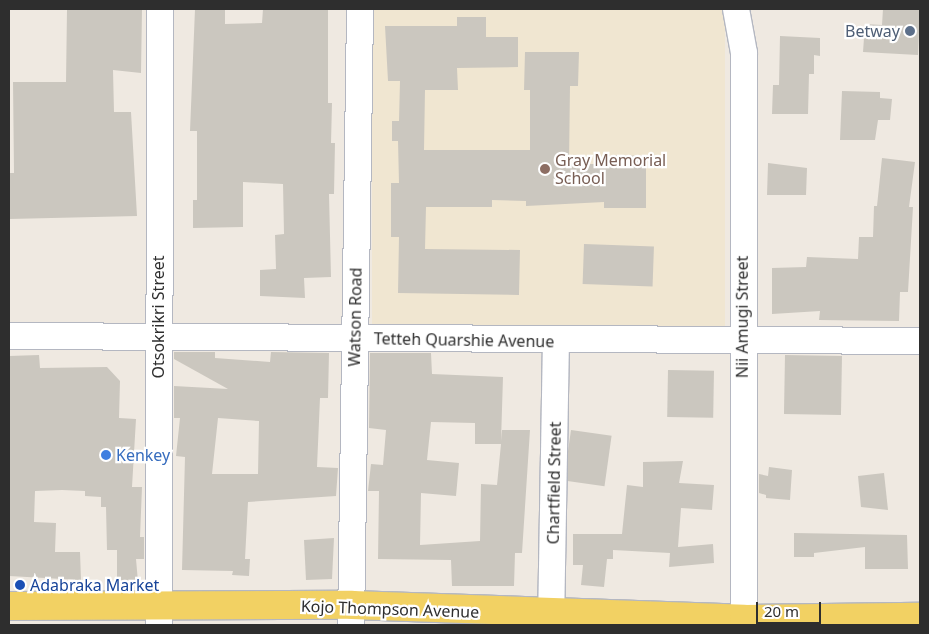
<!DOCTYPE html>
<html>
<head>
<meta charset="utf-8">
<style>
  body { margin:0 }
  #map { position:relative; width:929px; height:634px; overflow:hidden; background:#efe9e1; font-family:"Noto Sans",sans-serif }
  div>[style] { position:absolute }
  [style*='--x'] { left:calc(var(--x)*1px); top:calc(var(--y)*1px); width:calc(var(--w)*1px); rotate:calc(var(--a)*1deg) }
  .education>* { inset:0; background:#f0e6d1; transform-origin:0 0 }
  .building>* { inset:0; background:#cbc7bf; transform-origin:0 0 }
  .roads { filter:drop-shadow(1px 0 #b4b7c1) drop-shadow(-1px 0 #b4b7c1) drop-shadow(0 1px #b4b7c1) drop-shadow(0 -1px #b4b7c1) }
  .minor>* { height:26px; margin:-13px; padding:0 13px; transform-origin:13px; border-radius:13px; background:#fff }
  .major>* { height:28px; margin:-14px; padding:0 14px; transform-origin:14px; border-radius:14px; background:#f2d163 }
  .dots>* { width:14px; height:14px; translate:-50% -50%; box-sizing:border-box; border:2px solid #fff; border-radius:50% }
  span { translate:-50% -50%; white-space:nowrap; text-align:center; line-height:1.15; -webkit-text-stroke:4.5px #fff; paint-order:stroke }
  .service-label { font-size:16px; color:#4e5e75 }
  .right { translate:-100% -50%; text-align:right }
  .education-label { font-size:16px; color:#785e54 }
  .left { translate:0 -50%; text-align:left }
  .street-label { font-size:16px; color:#2e2e2e }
  .shop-label { font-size:16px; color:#366cbe }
  .transit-label { font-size:16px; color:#164399 }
  .frame { position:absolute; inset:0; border:10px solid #2e2e2e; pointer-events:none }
  .scale { position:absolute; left:756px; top:602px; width:65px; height:22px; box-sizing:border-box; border:2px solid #2e2e2e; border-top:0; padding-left:6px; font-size:15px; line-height:18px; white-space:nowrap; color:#2e2e2e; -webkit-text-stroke:4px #fff; paint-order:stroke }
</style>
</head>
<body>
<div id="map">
  <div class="education">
    <div style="left:372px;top:9px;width:353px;height:321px"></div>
  </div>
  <div class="building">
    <div style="clip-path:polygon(67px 9px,142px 9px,141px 73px,113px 70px,114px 112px,131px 112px,137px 216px,9px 219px,9px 173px,14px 173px,13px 82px,66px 82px)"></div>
    <div style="clip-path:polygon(195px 9px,225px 9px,225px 24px,262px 23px,263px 9px,328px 9px,328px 103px,332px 103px,331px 143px,335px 143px,334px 194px,329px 194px,331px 277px,304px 278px,305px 298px,260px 296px,260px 270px,276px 269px,275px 235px,284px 234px,283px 184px,243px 182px,243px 227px,193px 228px,193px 200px,197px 200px,197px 131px,190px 131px)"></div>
    <div style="clip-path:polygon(883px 9px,920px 9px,918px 55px,863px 52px,865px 24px,882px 25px)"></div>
    <div style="clip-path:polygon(457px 17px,486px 17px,486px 37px,518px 37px,518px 67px,457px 68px,458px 90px,425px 90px,424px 150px,530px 150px,530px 90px,524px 90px,525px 52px,579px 52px,578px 86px,570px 86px,569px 164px,612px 164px,612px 155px,646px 156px,646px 208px,604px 208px,604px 202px,526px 206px,526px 201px,492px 200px,492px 207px,426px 207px,425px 249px,520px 250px,519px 295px,398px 293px,399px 237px,391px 237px,391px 183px,399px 183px,398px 141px,392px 141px,392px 121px,399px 121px,400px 81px,388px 81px,385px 26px,457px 26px)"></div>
    <div style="clip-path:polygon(780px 36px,820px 38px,820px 56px,814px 55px,814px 74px,809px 74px,808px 114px,772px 114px,773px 85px,779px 85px)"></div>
    <div style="clip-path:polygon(842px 91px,880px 92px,880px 98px,892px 99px,890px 120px,878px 120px,875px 140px,840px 140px)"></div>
    <div style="clip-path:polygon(882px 158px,915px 162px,909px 207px,913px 207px,908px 292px,900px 292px,899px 321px,819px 320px,820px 311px,772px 314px,772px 268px,806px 267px,807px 257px,858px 259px,859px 237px,873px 237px,874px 206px,877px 206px)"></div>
    <div style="clip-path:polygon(768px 163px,807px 168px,806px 195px,767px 195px)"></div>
    <div style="left:584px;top:244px;width:70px;height:40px;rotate:2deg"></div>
    <div style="clip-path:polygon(evenodd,174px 352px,215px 352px,215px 358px,270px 362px,271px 352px,329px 353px,328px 398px,320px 398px,317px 467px,338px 468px,336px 496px,248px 502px,245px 559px,250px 559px,249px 576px,232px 575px,233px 571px,182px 570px,185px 457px,176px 456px,180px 418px,174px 418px,174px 386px,228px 389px,174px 359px,174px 352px,218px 418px,259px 421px,258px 474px,212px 474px,218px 418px)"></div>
    <div style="clip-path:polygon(evenodd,370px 353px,431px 353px,432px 374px,503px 377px,501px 441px,502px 430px,530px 430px,522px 553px,515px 553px,514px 586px,452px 586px,451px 560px,378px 559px,379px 491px,368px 491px,371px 464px,383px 465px,386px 430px,369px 428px,370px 353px,431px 422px,475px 423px,475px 444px,501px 444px,497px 485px,481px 484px,480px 541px,420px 545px,421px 493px,456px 496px,459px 463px,427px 460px,431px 422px)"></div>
    <div style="clip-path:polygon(39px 355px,40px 368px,107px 367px,120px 381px,119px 418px,136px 419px,132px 487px,142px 487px,140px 537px,144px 537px,144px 559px,136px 559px,138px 582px,117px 583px,117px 550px,107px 550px,106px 507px,101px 507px,101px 497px,85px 496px,85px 491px,62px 490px,35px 491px,34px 522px,56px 523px,55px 552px,80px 552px,81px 580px,9px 576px,9px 356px)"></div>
    <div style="left:785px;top:355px;width:57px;height:59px;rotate:1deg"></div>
    <div style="left:668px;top:370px;width:46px;height:47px;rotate:1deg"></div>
    <div style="left:571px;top:430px;width:41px;height:51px;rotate:8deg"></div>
    <div style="clip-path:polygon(683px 461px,679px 483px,714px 485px,712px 510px,681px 508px,678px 547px,713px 544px,714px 563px,669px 567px,670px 553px,613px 550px,613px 559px,607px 559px,604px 587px,581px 585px,583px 565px,573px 565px,573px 534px,622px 534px,627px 485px,643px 487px,643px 462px)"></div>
    <div style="clip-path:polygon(769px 467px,792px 470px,790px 500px,766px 498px,766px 495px,759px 493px,759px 474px,768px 476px)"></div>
    <div style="clip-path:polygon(884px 473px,888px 510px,861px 507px,858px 476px)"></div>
    <div style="clip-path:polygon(794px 533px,907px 535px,908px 569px,865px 569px,865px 547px,814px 553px,814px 557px,794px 557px)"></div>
    <div style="clip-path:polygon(334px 538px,332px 579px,306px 580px,304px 540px)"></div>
  </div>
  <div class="roads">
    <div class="minor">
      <div style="--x:736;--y:9;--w:45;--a:79.7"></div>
      <div style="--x:744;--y:53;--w:572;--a:90"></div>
      <div style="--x:9;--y:336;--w:911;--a:0.31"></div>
      <div style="--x:159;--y:625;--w:616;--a:-89.91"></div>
      <div style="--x:351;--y:625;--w:616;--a:-89.16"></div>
      <div style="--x:551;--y:625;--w:284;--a:-89"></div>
    </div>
    <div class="major">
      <div style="--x:9;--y:606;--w:343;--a:-0.2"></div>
      <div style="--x:352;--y:605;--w:392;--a:2"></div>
      <div style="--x:744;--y:619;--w:176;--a:-0.7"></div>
    </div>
  </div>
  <div class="dots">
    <div style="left:910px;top:31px;background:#5c6f8a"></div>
    <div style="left:545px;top:169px;background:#8d6e63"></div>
    <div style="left:106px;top:455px;background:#3f7fe0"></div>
    <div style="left:20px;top:585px;background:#1a4fb4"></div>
  </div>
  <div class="service-label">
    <span class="right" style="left:900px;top:31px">Betway</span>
  </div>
  <div class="education-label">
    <span class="left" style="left:555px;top:169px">Gray Memorial<br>School</span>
  </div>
  <div class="street-label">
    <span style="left:158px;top:317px;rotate:-90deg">Otsokrikri Street</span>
    <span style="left:355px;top:317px;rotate:-89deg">Watson Road</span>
    <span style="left:742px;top:317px;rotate:-90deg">Nii Amugi Street</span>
    <span style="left:464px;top:340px;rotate:1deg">Tetteh Quarshie Avenue</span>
    <span style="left:554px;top:483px;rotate:-89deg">Chartfield Street</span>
    <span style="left:390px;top:609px;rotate:2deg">Kojo Thompson Avenue</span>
  </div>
  <div class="shop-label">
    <span class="left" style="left:116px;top:455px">Kenkey</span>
  </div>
  <div class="transit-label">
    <span class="left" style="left:30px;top:585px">Adabraka Market</span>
  </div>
  <div class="frame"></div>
  <div class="scale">20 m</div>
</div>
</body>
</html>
